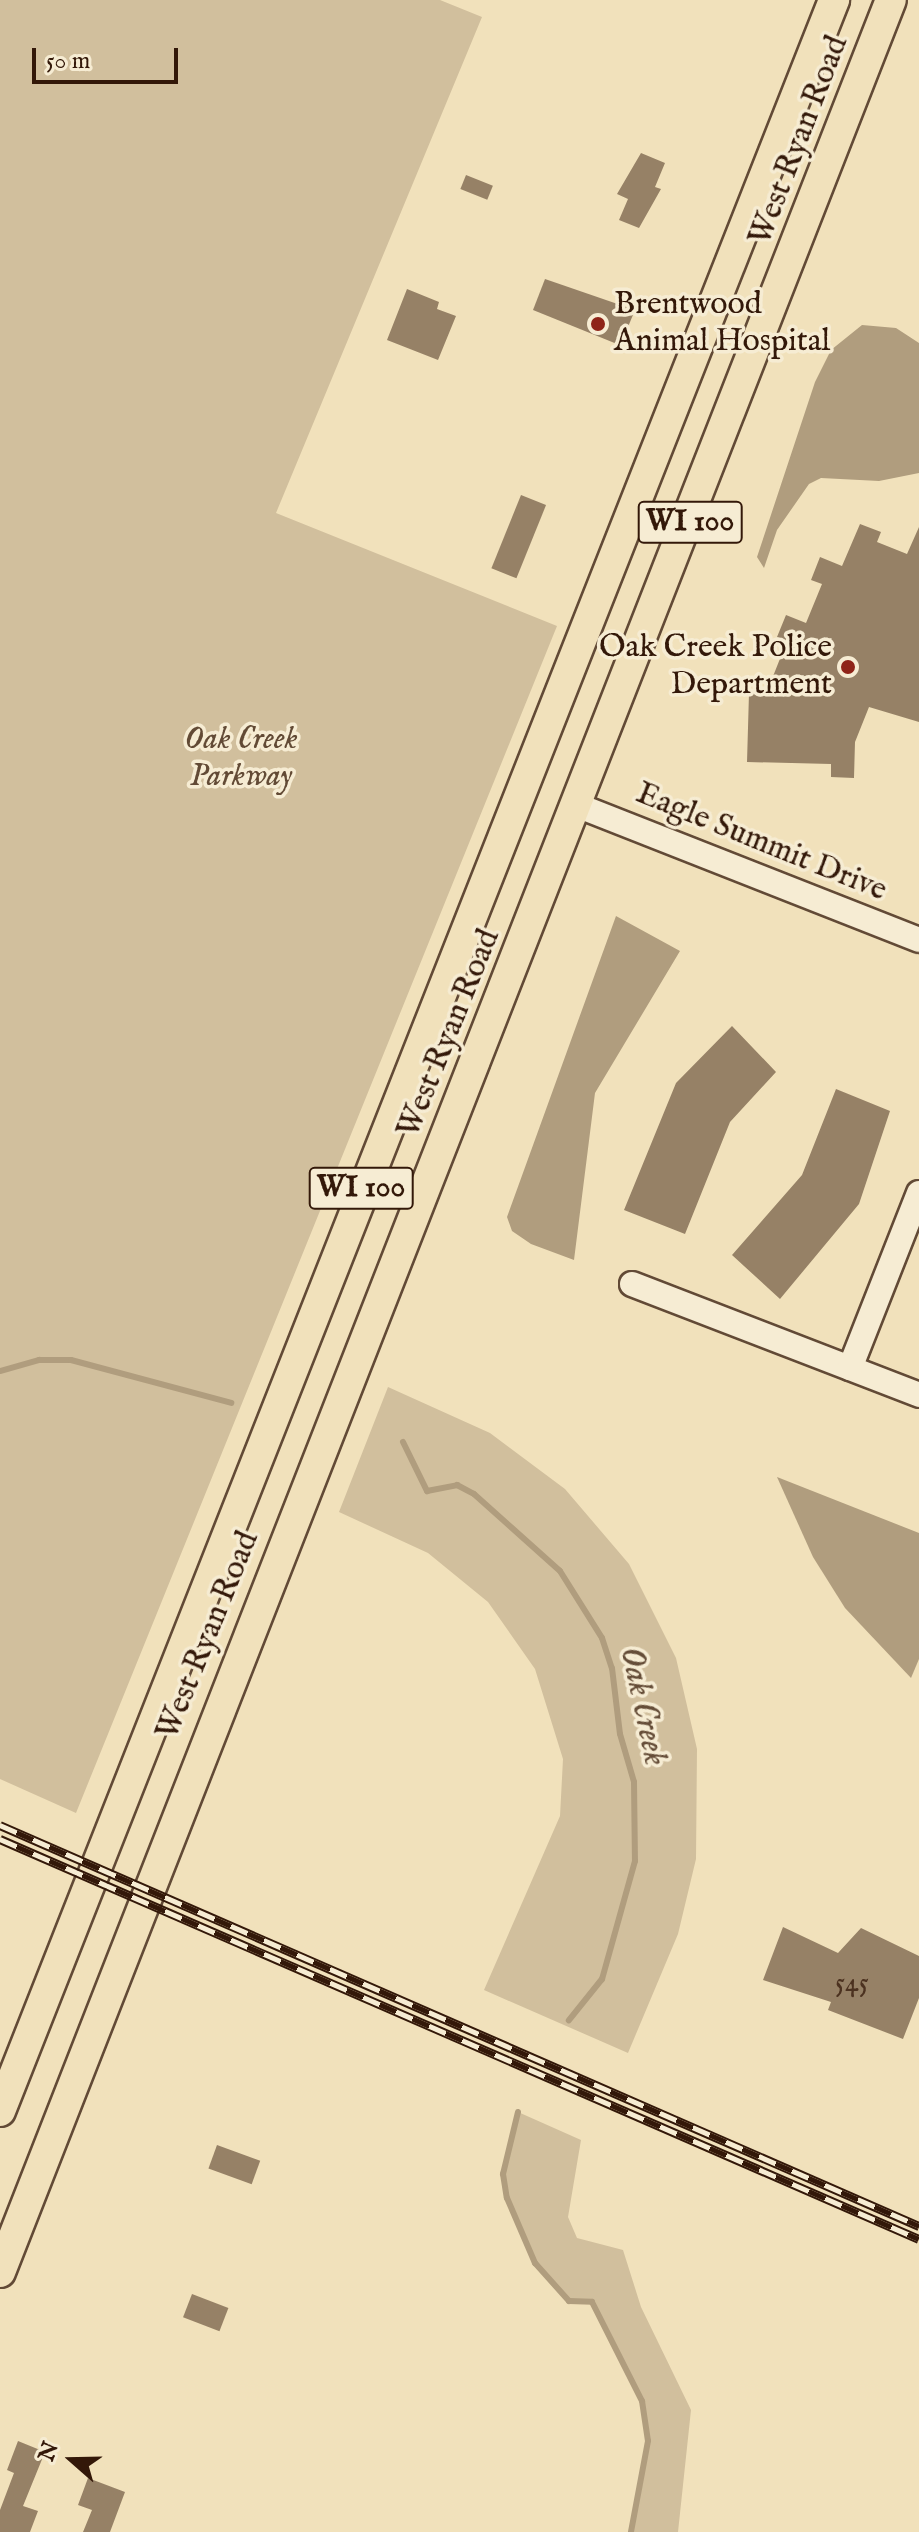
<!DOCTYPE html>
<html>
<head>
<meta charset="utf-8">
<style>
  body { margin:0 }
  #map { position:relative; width:919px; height:2532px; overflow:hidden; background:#f1e1bb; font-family:"IM FELL English",serif }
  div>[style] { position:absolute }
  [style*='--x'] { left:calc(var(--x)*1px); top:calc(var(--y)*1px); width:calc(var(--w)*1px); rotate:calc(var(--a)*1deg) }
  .green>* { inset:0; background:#d1bf9d }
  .water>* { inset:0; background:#b09d7e }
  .stream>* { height:6px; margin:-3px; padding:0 3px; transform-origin:3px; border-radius:3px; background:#b09d7e }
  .building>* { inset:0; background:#968166; transform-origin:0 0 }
  .roads { filter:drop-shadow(2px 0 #624a36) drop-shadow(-2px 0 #624a36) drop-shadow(0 2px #624a36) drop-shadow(0 -2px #624a36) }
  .minor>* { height:24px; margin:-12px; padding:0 12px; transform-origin:12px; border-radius:12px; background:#f6ecd3 }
  .major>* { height:30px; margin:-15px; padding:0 15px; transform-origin:15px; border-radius:15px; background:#f1e1bb }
  .rail>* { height:9px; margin-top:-4.5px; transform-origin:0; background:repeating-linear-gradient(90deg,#f6ecd3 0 18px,#331809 0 36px); box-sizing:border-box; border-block:2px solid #331809 }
  .dots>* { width:22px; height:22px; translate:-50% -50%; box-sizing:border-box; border:4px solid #f6ecd3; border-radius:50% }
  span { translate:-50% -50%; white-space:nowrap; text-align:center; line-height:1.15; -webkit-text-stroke:7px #f6ecd3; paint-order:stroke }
  .number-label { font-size:28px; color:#4c3220 }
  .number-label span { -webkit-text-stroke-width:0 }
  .shield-label span { padding:2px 6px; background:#f6ecd3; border:2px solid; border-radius:6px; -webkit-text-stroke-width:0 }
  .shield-label { font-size:30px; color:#331809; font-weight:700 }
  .street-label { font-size:32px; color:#331809 }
  .poi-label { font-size:32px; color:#331809 }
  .left { translate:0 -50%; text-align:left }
  .right { translate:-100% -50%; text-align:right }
  .park-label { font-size:32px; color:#624a35; font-style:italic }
  .water-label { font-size:34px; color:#654d38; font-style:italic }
  .north { position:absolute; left:32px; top:2420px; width:80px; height:80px; -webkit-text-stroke:6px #f6ecd3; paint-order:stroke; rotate:290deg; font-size:22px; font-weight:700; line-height:32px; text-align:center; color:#331809 }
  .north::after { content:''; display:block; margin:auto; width:28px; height:36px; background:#331809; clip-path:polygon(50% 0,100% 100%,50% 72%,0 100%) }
  .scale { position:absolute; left:32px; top:48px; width:146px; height:36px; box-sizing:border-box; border:4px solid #331809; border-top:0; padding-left:10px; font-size:24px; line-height:28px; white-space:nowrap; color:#331809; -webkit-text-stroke:6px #f6ecd3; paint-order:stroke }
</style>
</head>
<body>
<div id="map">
  <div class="green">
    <div style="clip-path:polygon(0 0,440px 0,482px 17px,276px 513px,557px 626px,76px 1813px,0 1779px)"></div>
    <div style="clip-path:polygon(388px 1387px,490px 1433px,565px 1489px,629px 1564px,676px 1658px,697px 1749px,696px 1859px,678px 1934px,628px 2053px,484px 1990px,560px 1816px,563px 1759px,535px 1669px,488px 1602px,428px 1553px,339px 1512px)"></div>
    <div style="clip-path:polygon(518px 2112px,581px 2140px,568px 2217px,577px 2238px,623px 2250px,641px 2307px,691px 2410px,678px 2532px,631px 2532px,648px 2441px,642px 2402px,592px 2302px,569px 2301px,535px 2263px,507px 2198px,503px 2174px)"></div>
  </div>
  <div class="water">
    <div style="clip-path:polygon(862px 325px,896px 328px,919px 343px,919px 473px,879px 481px,821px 478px,809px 484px,777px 530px,764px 568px,757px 557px,815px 382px,831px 350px)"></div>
    <div style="clip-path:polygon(616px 916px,680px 951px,595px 1093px,574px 1260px,531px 1244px,512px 1231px,507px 1217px)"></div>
    <div style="clip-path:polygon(777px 1477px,919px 1533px,919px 1659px,911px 1678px,845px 1608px,813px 1557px)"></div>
  </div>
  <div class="stream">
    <div style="--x:0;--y:1371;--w:41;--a:-15.8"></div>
    <div style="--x:39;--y:1360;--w:32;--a:0"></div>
    <div style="--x:71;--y:1360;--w:166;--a:15"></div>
    <div style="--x:403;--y:1442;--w:55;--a:63.9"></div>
    <div style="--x:427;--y:1491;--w:31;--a:-11"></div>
    <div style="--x:457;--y:1485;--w:19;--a:28"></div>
    <div style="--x:474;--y:1494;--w:115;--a:41.8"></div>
    <div style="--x:560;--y:1571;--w:79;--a:57.9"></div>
    <div style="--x:602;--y:1638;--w:32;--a:72"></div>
    <div style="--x:612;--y:1668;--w:66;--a:83.1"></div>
    <div style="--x:620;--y:1734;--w:50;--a:73.7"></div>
    <div style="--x:634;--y:1782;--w:79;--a:89.3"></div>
    <div style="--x:635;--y:1861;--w:123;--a:105.6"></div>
    <div style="--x:602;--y:1979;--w:53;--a:128.8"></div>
    <div style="--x:518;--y:2112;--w:64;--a:103.6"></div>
    <div style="--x:503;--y:2174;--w:24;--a:81"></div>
    <div style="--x:507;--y:2198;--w:71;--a:66.7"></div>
    <div style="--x:535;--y:2263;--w:51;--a:48.2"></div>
    <div style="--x:569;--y:2301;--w:23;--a:2"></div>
    <div style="--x:592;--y:2302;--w:111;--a:63.2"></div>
    <div style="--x:642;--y:2401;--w:40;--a:81.5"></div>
    <div style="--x:648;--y:2441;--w:93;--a:100.6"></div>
  </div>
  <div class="building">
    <div style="clip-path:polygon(641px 153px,665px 163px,655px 187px,661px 189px,639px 228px,619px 220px,628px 199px,617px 194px)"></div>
    <div style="left:466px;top:175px;width:29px;height:15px;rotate:22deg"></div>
    <div style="clip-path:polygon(545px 279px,635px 310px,623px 339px,617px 344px,533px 310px)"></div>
    <div style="clip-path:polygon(407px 289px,439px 302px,437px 309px,456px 316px,438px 360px,387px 340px)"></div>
    <div style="left:521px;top:495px;width:27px;height:79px;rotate:22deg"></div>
    <div style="clip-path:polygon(860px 524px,881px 532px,877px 542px,907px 554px,919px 527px,919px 722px,869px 707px,855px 742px,854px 778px,831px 777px,831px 764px,747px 762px,749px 693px,766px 694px,787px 641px,777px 637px,786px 615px,806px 623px,822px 584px,811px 580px,820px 557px,842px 566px)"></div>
    <div style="clip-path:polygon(732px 1026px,776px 1072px,730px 1122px,685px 1234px,624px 1210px,676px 1083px)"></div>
    <div style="clip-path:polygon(836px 1089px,890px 1111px,859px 1204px,780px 1299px,732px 1255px,802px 1175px)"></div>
    <div style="clip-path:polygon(783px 1927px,838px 1953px,861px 1928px,919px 1956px,919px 1998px,903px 2039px,828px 2010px,831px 2002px,763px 1980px)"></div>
    <div style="left:217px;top:2145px;width:46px;height:25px;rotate:20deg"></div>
    <div style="left:192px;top:2294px;width:39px;height:25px;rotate:21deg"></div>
    <div style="clip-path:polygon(18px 2441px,45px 2452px,23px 2506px,38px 2511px,30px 2532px,0 2532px,0 2510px,14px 2473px,7px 2470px)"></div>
    <div style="clip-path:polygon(88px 2478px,125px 2492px,110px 2532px,83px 2532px,92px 2510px,78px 2505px)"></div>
  </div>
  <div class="roads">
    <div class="minor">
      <div style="--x:579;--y:806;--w:365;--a:21.5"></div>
      <div style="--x:632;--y:1284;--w:308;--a:21.1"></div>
      <div style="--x:850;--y:1368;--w:188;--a:-68.5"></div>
    </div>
    <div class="major">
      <div style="--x:0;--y:2111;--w:2270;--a:-68.44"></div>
      <div style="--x:0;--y:2272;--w:2440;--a:-68.59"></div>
    </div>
  </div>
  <div class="rail">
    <div style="--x:0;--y:1825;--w:1003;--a:23.57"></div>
    <div style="--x:0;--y:1839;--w:1002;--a:23.52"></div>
  </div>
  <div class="dots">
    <div style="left:598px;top:324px;background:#8f2418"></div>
    <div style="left:848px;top:667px;background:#8f2418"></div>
  </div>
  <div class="number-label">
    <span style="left:852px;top:1984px">545</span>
  </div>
  <div class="shield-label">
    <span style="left:690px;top:522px">WI 100</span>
    <span style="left:361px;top:1188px">WI 100</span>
  </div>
  <div class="street-label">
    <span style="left:800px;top:141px;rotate:-69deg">West Ryan Road</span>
    <span style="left:761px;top:843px;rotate:22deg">Eagle Summit Drive</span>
    <span style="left:450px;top:1034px;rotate:-68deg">West Ryan Road</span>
    <span style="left:209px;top:1636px;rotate:-68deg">West Ryan Road</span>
  </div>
  <div class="poi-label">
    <span class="left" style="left:614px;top:324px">Brentwood<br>Animal Hospital</span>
    <span class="right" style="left:832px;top:667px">Oak Creek Police<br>Department</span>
  </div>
  <div class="park-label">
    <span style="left:241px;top:759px">Oak Creek<br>Parkway</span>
  </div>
  <div class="water-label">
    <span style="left:643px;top:1706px;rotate:78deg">Oak Creek</span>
  </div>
  <div class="north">N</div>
  <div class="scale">50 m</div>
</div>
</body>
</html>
